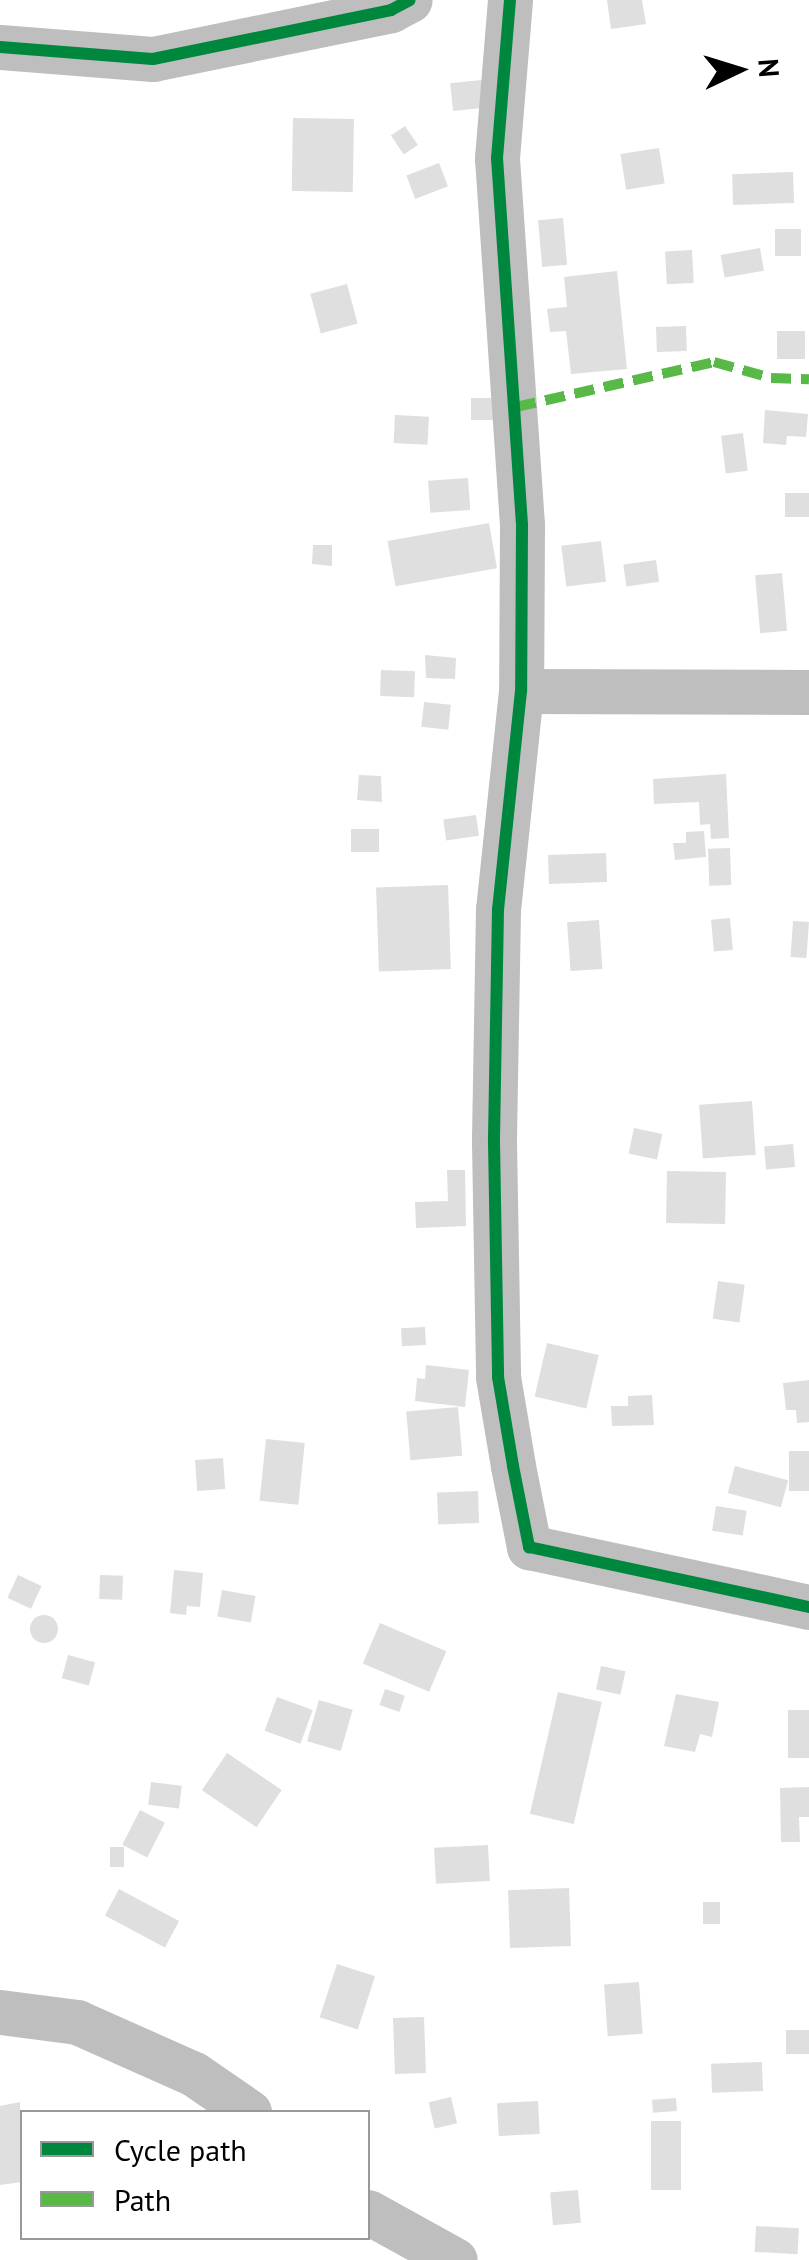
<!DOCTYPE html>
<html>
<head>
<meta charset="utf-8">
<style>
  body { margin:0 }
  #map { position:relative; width:809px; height:2260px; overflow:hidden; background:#fff; font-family:"PT Sans",sans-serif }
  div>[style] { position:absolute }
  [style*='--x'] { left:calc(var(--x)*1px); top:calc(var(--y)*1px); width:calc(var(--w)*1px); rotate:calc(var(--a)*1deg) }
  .building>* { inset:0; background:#dfdfdf; transform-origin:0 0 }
  .round { border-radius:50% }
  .minor>* { height:45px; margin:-22.5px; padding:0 22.5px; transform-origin:22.5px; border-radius:22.5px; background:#bebebe }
  .quiet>* { height:10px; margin-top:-5px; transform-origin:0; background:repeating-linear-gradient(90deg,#58b947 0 20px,transparent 0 30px) }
  .cycleway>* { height:12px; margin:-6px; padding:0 6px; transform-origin:6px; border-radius:6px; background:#00873e }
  span { translate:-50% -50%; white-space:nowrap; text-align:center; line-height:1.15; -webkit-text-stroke:10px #fff; paint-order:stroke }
  .legend { position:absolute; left:20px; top:2110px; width:350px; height:130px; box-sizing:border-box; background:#fff; border:2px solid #999; margin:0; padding:12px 18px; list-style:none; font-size:30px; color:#000 }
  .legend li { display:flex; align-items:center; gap:20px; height:50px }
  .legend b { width:50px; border:2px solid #999 }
  .north { position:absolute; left:689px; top:20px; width:100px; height:100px; -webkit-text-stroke:8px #fff; paint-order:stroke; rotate:86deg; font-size:28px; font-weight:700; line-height:40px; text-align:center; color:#000 }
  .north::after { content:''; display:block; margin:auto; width:35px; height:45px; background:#000; clip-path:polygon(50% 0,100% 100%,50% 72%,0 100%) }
</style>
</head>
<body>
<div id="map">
  <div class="building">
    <div style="clip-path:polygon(607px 0,642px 0,646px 24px,611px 29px)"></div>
    <div style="left:481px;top:80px;width:28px;height:31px;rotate:84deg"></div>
    <div style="left:293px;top:118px;width:61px;height:73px;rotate:1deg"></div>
    <div style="left:405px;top:126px;width:23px;height:17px;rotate:56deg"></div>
    <div style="left:659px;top:148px;width:36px;height:39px;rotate:81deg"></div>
    <div style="left:439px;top:163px;width:25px;height:35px;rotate:69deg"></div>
    <div style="left:793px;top:172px;width:31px;height:61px;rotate:88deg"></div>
    <div style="left:563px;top:218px;width:47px;height:25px;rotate:85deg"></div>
    <div style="left:801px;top:229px;width:27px;height:26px;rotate:90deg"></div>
    <div style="left:760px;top:248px;width:23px;height:40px;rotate:80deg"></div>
    <div style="left:692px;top:250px;width:33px;height:27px;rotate:87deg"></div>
    <div style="clip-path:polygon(617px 271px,627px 369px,571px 374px,566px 331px,550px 332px,547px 309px,567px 307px,564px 277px)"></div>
    <div style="left:347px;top:284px;width:41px;height:38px;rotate:75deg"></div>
    <div style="left:686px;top:326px;width:25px;height:30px;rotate:88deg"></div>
    <div style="left:805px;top:331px;width:28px;height:28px;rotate:90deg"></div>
    <div style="left:471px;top:398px;width:23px;height:22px"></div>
    <div style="clip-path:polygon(765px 410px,808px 414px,806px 437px,787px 436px,786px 445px,763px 443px)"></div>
    <div style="left:395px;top:415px;width:34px;height:28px;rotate:3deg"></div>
    <div style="left:743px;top:433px;width:38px;height:22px;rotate:83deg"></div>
    <div style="left:468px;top:478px;width:32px;height:40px;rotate:86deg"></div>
    <div style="left:785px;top:493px;width:24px;height:24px"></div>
    <div style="left:489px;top:523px;width:46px;height:103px;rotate:80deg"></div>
    <div style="left:601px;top:541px;width:41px;height:40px;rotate:83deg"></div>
    <div style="clip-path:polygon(313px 545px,332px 545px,332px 566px,312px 564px)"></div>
    <div style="left:656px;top:560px;width:22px;height:33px;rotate:82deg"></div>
    <div style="left:782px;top:573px;width:58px;height:27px;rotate:85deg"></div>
    <div style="clip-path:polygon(425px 655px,456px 658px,455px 679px,426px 678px)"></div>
    <div style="left:381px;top:670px;width:34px;height:26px;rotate:2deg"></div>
    <div style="left:424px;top:702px;width:27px;height:25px;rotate:6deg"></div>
    <div style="clip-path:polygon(726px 774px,729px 838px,711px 839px,710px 824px,700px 825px,699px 802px,654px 804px,653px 779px)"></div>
    <div style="clip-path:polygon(359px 775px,381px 776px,382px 802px,357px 800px)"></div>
    <div style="left:476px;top:815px;width:21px;height:33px;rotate:82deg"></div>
    <div style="left:351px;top:829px;width:28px;height:23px"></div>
    <div style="clip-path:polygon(704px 831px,706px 857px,675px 860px,673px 843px,686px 843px,686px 832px)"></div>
    <div style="left:730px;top:848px;width:37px;height:22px;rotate:88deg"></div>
    <div style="left:606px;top:853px;width:29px;height:58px;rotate:88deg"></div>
    <div style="left:448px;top:885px;width:84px;height:72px;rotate:88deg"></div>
    <div style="left:730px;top:918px;width:32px;height:19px;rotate:85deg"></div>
    <div style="left:599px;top:920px;width:49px;height:32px;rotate:86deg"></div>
    <div style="left:793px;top:921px;width:16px;height:36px;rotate:4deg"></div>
    <div style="left:752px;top:1101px;width:54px;height:53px;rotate:86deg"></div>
    <div style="left:634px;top:1128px;width:29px;height:26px;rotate:12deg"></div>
    <div style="left:793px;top:1144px;width:23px;height:29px;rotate:85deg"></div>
    <div style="clip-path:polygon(447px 1170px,465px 1170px,466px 1226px,416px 1228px,415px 1202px,448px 1201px)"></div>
    <div style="left:667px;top:1171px;width:59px;height:52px;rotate:1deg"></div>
    <div style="left:718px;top:1281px;width:27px;height:38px;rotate:8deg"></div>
    <div style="left:425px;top:1327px;width:18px;height:24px;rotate:87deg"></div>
    <div style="left:547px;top:1343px;width:53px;height:55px;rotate:13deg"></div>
    <div style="clip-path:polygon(426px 1365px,469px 1370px,465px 1407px,415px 1401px,417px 1378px,425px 1379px)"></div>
    <div style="clip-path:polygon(809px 1380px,809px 1422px,797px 1423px,796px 1410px,786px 1410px,783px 1383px)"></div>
    <div style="clip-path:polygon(652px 1395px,654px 1425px,612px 1426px,611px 1406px,628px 1406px,628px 1396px)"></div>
    <div style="left:458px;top:1407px;width:49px;height:52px;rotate:85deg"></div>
    <div style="left:266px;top:1439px;width:39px;height:62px;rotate:6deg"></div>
    <div style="left:789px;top:1451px;width:20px;height:40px"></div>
    <div style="left:223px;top:1458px;width:31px;height:28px;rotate:86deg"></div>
    <div style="left:735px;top:1466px;width:55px;height:28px;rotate:15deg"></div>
    <div style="left:478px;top:1491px;width:32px;height:41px;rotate:88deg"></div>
    <div style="left:716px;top:1506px;width:31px;height:25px;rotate:9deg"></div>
    <div style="clip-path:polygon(174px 1570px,203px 1573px,200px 1607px,187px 1606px,186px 1615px,170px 1613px)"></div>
    <div style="left:18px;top:1575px;width:26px;height:25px;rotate:25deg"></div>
    <div style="left:100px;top:1575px;width:23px;height:24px;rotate:2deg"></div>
    <div style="left:222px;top:1590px;width:34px;height:27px;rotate:10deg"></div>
    <div class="round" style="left:30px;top:1615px;width:28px;height:28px"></div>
    <div style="left:380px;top:1623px;width:72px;height:44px;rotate:23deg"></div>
    <div style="left:68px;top:1655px;width:28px;height:24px;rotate:15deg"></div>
    <div style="left:601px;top:1666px;width:25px;height:24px;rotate:12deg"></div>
    <div style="left:385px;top:1689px;width:21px;height:17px;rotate:19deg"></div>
    <div style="left:558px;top:1692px;width:45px;height:125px;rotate:13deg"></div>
    <div style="clip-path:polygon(676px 1694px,719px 1702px,712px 1737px,700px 1734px,695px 1752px,664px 1746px)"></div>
    <div style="left:277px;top:1697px;width:38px;height:36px;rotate:20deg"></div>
    <div style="left:319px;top:1700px;width:35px;height:43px;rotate:16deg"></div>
    <div style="left:788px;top:1710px;width:21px;height:48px"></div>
    <div style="left:227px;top:1753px;width:66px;height:45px;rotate:34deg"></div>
    <div style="left:151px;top:1782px;width:31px;height:23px;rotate:7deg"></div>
    <div style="clip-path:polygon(809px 1787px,809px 1817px,799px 1817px,800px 1842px,781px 1842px,780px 1788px)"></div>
    <div style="left:140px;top:1810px;width:28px;height:39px;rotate:27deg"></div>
    <div style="left:488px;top:1845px;width:36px;height:54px;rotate:87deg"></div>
    <div style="left:110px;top:1847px;width:14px;height:20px"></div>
    <div style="left:569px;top:1888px;width:58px;height:61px;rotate:88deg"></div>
    <div style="left:119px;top:1889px;width:68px;height:30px;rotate:28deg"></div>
    <div style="left:720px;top:1902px;width:22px;height:17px;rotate:90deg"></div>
    <div style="left:337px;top:1964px;width:40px;height:56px;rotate:18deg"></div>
    <div style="left:639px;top:1982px;width:52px;height:35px;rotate:86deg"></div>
    <div style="left:424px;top:2017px;width:56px;height:31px;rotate:88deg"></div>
    <div style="left:809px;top:2030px;width:24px;height:23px;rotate:90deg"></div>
    <div style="left:762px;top:2062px;width:29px;height:51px;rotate:88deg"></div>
    <div style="left:451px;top:2097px;width:27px;height:23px;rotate:77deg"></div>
    <div style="left:676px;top:2098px;width:13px;height:24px;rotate:86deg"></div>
    <div style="left:538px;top:2101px;width:33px;height:41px;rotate:87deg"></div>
    <div style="clip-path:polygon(20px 2102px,22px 2182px,0 2185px,0 2106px)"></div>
    <div style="left:651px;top:2121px;width:30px;height:69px"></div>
    <div style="left:578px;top:2190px;width:33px;height:28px;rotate:85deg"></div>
    <div style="left:756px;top:2226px;width:43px;height:26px;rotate:3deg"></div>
  </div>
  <div class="minor">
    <div style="--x:510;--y:0;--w:159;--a:94.7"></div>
    <div style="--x:497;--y:158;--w:368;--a:86.1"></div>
    <div style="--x:522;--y:525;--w:166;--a:90.3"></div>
    <div style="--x:521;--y:691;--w:219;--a:96"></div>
    <div style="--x:498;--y:909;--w:233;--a:91"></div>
    <div style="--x:494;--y:1142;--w:235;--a:89"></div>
    <div style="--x:498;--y:1377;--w:90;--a:80.4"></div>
    <div style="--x:513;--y:1466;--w:83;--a:78.8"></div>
    <div style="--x:529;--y:1547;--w:286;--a:12.1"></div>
    <div style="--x:0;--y:47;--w:153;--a:4.5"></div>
    <div style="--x:153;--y:59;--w:243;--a:-11.6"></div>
    <div style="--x:391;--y:10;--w:21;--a:-28"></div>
    <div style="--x:521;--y:691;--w:288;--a:0.2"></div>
    <div style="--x:0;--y:2012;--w:78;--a:7.4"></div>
    <div style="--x:77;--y:2022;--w:128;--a:24"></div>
    <div style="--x:194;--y:2074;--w:67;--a:34.6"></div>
    <div style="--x:368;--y:2212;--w:99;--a:28.9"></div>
  </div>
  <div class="quiet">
    <div style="--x:516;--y:407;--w:203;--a:-12.8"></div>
    <div style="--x:714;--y:362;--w:59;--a:15.7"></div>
    <div style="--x:771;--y:378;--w:38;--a:2"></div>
  </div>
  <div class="cycleway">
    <div style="--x:510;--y:0;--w:159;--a:94.7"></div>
    <div style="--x:497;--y:158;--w:368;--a:86.1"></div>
    <div style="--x:522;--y:525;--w:166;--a:90.3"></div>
    <div style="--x:521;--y:691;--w:219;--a:96"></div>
    <div style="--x:498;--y:909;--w:233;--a:91"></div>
    <div style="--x:494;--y:1142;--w:235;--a:89"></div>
    <div style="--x:498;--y:1377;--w:90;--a:80.4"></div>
    <div style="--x:513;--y:1466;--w:83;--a:78.8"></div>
    <div style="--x:529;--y:1547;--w:286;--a:12.1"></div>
    <div style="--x:0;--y:47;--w:153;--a:4.5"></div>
    <div style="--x:153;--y:59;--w:243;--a:-11.6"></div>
    <div style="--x:391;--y:10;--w:21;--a:-28"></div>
  </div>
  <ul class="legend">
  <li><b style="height:12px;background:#00873e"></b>Cycle path</li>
  <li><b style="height:12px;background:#58b947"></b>Path</li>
  </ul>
  <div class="north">N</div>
</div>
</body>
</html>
